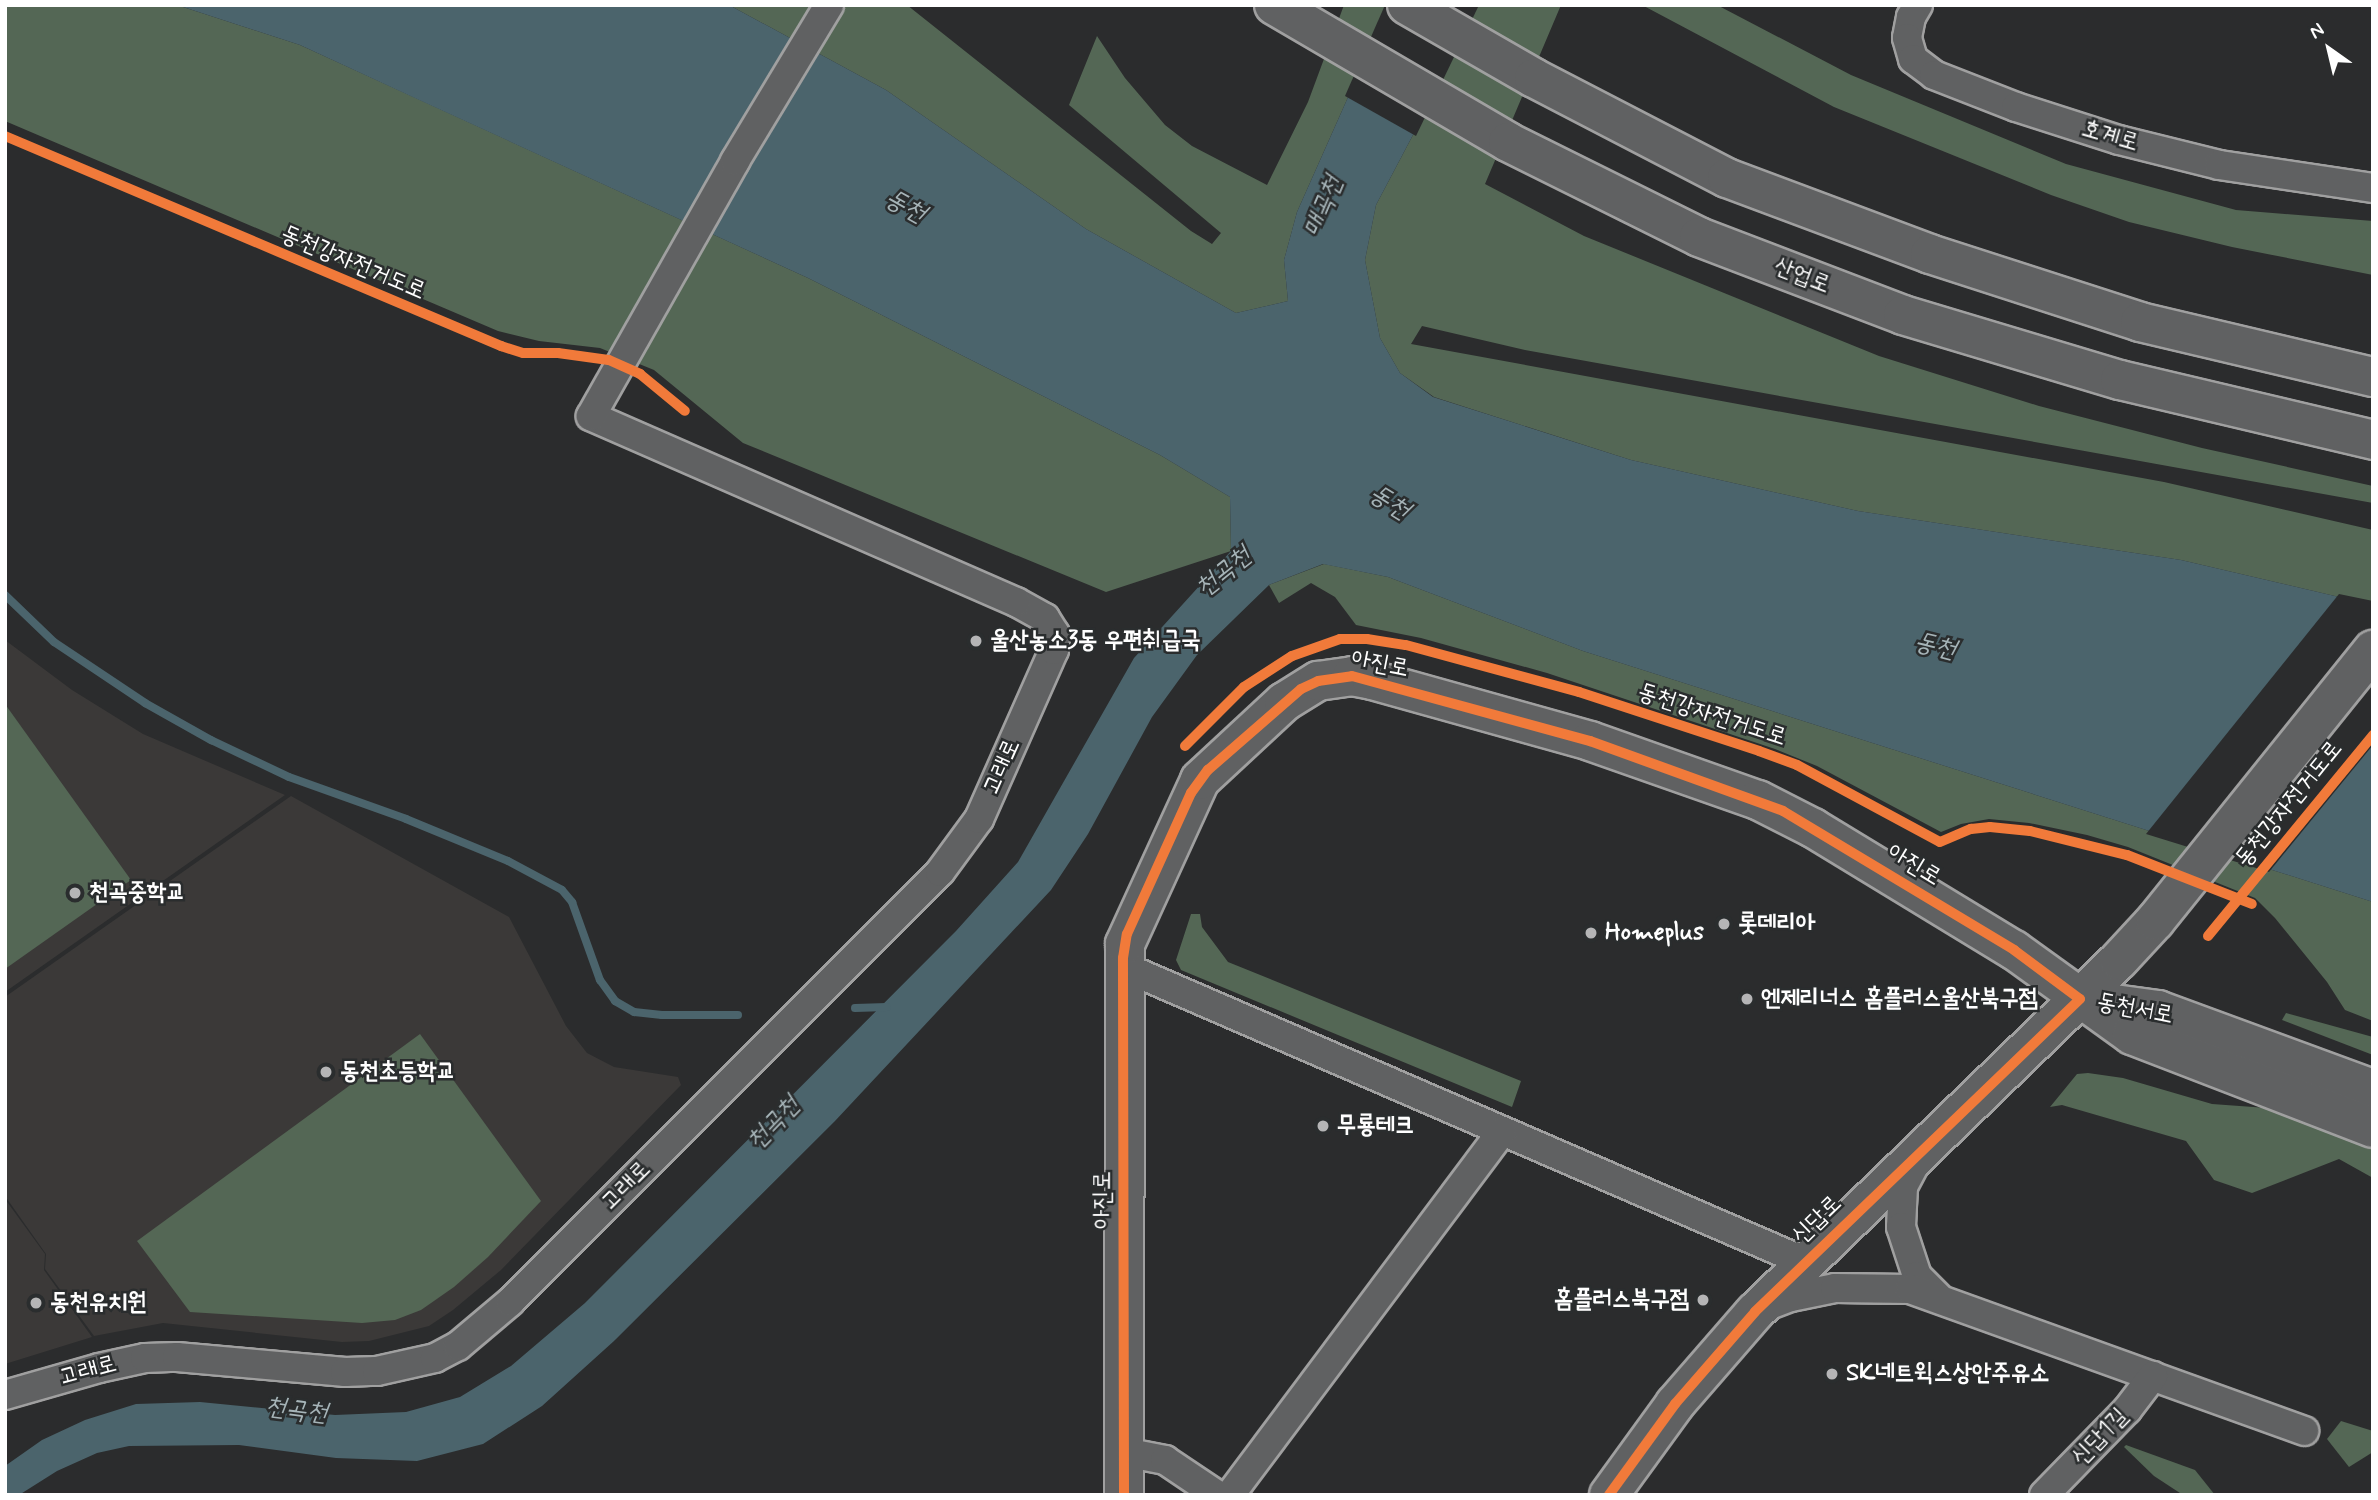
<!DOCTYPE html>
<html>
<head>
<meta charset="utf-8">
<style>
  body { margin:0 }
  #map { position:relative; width:2378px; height:1500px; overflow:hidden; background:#2b2c2d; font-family:Mynerve,"Poor Story",sans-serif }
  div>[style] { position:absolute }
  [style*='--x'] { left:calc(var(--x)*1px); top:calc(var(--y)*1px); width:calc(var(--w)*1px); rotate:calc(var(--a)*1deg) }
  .built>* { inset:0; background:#3b3938 }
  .green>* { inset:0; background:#546755 }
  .water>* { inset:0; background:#4b646c }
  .pier>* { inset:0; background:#2b2c2d }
  .stream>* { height:8px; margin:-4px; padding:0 4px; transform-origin:4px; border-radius:4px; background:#4b646c }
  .roads { filter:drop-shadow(2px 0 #a0a0a0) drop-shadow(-2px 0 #a0a0a0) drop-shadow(0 2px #a0a0a0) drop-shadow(0 -2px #a0a0a0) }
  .street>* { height:28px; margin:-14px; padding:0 14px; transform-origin:14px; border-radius:14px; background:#606162 }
  .secondary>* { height:38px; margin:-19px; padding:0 19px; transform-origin:19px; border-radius:19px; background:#606162 }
  .cycleway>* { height:10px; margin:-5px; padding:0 5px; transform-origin:5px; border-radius:5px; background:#f17a3a }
  .dots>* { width:19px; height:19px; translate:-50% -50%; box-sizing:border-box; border:4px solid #2a2d2e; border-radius:50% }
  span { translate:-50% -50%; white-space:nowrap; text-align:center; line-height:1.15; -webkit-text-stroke:5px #2a2d2e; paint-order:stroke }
  .street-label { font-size:24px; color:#fff }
  .poi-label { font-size:24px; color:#fff; font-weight:700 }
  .left { translate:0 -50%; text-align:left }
  .right { translate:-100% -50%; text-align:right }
  .water-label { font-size:26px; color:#a6b4b8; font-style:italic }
  .frame { position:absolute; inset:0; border:7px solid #fff; pointer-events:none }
  .north { position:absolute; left:2294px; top:14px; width:70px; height:70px; -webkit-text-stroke:5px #2a2d2e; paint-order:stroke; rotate:326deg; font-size:19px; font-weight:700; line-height:28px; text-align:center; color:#fff }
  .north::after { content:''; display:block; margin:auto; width:24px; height:32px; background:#fff; clip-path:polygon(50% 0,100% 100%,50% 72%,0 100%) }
</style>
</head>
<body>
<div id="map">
  <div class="built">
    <div style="clip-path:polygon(5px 640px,72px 690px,143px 734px,285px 795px,5px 992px)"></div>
    <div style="clip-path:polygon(291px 796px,509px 917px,566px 1026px,587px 1053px,614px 1067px,678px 1077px,681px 1085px,501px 1270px,453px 1310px,429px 1326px,369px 1341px,342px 1342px,163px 1323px,94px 1336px,45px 1269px,46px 1254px,5px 1196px,5px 997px)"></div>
    <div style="clip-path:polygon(5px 1199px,45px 1254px,44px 1270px,92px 1337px,5px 1364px)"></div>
  </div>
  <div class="green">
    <div style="clip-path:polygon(5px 5px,177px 5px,300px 45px,808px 278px,1160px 455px,1230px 497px,1231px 551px,1106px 592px,743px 443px,654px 370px,600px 348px,539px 341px,498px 331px,5px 121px)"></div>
    <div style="clip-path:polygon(729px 5px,907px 5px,1191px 231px,1212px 244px,1221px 233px,1069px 105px,1097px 36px,1125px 78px,1165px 125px,1192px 146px,1267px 185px,1308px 102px,1344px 5px,1389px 5px,1297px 212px,1284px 260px,1288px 301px,1236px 313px,1086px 229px,886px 90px)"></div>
    <div style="clip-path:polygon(1476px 5px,1561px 5px,1485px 184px,1584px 236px,1879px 356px,2039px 406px,2202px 448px,2373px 486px,2373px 503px,1525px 350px,1422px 326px,1411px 344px,2164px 482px,2373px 530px,2373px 605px,2181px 560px,1858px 511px,1631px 460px,1434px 397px,1400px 373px,1380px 338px,1365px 260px,1376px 205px,1442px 80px)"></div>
    <div style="clip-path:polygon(1642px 5px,1717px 5px,1851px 75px,2066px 164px,2236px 210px,2373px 221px,2373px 275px,2232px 247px,2129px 222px,2051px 195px,1834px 107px)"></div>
    <div style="clip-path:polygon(1324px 564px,1388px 577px,1583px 651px,2373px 902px,2373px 1021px,2345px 1010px,2327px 982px,2275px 918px,2255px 898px,2128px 847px,2087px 835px,2029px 823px,1989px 819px,1961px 824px,1941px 832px,1817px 766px,1775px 749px,1547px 673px,1421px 638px,1356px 625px,1335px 597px,1311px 583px,1279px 603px,1269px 585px)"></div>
    <div style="clip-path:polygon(5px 704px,131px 880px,5px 969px)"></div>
    <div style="clip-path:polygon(1191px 914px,1200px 914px,1202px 927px,1228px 962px,1521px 1081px,1512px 1107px,1181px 970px,1176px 960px)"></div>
    <div style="clip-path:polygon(2286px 1013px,2373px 1037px,2373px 1055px,2282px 1020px)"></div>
    <div style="clip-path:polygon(420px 1034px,541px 1201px,488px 1257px,454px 1287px,421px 1310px,395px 1320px,362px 1323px,190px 1312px,137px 1241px)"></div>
    <div style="clip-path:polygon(2088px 1073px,2123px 1078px,2212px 1104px,2281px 1109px,2373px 1146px,2373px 1178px,2339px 1159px,2252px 1193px,2214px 1180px,2186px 1141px,2062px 1105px,2050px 1107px,2077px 1074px)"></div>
    <div style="clip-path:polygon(2341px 1421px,2373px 1431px,2373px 1452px,2349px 1467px,2327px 1439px)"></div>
    <div style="clip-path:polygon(2126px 1445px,2195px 1470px,2215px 1495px,2183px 1495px,2154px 1476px,2124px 1447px)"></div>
  </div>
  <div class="water">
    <div style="clip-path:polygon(177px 5px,729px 5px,886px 90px,1086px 229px,1236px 313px,1288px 301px,1284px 260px,1297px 212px,1389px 5px,1442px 80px,1376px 205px,1365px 260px,1380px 338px,1400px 373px,1433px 397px,1631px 460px,1858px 511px,2181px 560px,2373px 605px,2373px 902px,1583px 651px,1388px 577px,1323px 564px,1269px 585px,1197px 655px,1152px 717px,1088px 834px,1051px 890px,835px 1121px,614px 1341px,542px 1406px,483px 1444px,417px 1461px,336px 1458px,239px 1445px,129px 1446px,97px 1453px,57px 1471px,19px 1495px,5px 1495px,5px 1466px,42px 1440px,85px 1420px,136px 1404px,200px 1402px,335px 1415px,406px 1412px,460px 1397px,511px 1366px,585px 1303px,956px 931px,1018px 862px,1134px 658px,1231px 551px,1230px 497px,1160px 455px,808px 278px,417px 99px,300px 45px)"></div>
  </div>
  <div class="pier">
    <div style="clip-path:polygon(1385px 5px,1479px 5px,1416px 136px,1345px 96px)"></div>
    <div style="clip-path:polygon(2339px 594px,2373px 601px,2373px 745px,2269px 872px,2146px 834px)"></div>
  </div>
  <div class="stream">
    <div style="--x:5;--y:595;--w:68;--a:43.8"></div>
    <div style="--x:54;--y:642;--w:110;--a:33.8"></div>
    <div style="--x:145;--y:703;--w:76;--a:29.3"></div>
    <div style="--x:211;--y:740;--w:86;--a:25.4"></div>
    <div style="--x:289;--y:777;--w:124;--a:19.7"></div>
    <div style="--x:406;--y:819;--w:110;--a:22.4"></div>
    <div style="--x:508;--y:861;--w:61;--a:28.2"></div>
    <div style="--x:562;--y:890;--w:16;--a:50"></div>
    <div style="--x:572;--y:902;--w:83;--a:70.3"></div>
    <div style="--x:600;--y:980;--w:26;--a:54"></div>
    <div style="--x:615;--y:1001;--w:22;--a:30"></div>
    <div style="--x:634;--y:1012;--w:28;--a:6"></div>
    <div style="--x:662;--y:1015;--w:76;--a:0"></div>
    <div style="--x:855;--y:1008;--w:32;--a:-2"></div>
  </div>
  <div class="roads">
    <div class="street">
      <div style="--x:1918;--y:5;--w:14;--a:120"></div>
      <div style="--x:1911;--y:17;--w:21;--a:101"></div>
      <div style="--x:1907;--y:38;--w:22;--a:74"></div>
      <div style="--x:1913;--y:59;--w:26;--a:37"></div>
      <div style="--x:1934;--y:75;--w:88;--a:21.3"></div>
      <div style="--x:2016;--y:107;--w:108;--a:17.8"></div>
      <div style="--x:2119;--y:140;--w:103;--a:14"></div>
      <div style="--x:2219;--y:165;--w:156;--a:8.5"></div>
      <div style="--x:1124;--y:967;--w:742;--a:23.42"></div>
      <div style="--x:1915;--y:1164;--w:26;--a:118"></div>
      <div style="--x:1903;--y:1187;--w:40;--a:92.9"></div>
      <div style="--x:1901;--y:1227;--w:52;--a:71.9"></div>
      <div style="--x:1917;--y:1276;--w:30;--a:45"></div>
      <div style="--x:1767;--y:1306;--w:26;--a:-21"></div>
      <div style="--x:1791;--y:1297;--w:45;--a:-11.6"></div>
      <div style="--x:1835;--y:1288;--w:75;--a:0.8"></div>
      <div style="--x:1910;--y:1289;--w:419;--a:19.8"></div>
      <div style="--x:5;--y:1395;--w:98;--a:-16"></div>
      <div style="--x:99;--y:1368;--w:47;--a:-12.3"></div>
      <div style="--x:145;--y:1358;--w:32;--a:-2"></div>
      <div style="--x:177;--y:1357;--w:169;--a:5.1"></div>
      <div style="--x:345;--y:1372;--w:32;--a:-2"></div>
      <div style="--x:377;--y:1371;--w:59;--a:-12.6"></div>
      <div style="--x:435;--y:1358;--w:26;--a:-28"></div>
      <div style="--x:458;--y:1346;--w:68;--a:-40.2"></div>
      <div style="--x:510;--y:1302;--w:608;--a:-45"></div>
      <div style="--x:940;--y:872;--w:66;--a:-53.7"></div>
      <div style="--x:979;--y:819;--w:185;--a:-66.1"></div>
      <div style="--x:1054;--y:650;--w:16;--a:-86"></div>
      <div style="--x:1055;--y:634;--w:19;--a:-122"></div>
      <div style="--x:1045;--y:618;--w:33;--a:-151"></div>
      <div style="--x:1016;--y:602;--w:464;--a:-156.4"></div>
      <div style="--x:591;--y:416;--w:293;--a:-60.5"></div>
      <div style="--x:735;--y:161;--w:182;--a:-58.9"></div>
      <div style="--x:1124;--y:1452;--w:42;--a:11"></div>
      <div style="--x:1165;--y:1460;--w:63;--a:33.9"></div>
      <div style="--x:1230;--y:1495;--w:454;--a:-53.2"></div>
      <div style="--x:2044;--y:1495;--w:119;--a:-45.7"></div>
      <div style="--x:2127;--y:1410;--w:43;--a:-52.6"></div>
    </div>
    <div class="secondary">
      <div style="--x:1274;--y:5;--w:271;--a:30.3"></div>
      <div style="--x:1508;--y:142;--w:213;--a:26.4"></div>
      <div style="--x:1699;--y:237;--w:218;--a:20.9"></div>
      <div style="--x:1903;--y:315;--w:227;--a:16.7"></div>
      <div style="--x:2120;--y:380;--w:260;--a:13.3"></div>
      <div style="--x:1407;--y:5;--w:146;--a:29.9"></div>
      <div style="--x:1534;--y:78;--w:217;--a:27.4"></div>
      <div style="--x:1727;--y:178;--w:217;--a:20.5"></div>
      <div style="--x:1930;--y:254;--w:221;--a:17.9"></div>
      <div style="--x:2140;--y:322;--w:239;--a:13.3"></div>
      <div style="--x:2085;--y:1000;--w:74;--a:7.8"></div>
      <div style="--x:2158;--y:1010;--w:229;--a:20.2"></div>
      <div style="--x:1124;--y:1495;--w:551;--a:-89.9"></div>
      <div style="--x:1125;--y:944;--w:180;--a:-65.4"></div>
      <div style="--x:1200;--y:780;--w:115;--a:-42.9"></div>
      <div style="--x:1284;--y:702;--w:40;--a:-32"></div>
      <div style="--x:1318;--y:681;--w:34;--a:-8"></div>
      <div style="--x:1352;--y:676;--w:20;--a:11"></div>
      <div style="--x:1372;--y:680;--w:226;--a:15.6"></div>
      <div style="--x:1590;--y:741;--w:178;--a:19.4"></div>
      <div style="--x:1758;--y:800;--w:62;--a:27"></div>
      <div style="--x:1813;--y:828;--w:235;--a:31.3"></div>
      <div style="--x:2014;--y:950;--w:145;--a:35.8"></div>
      <div style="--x:2132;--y:1035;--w:258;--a:21.1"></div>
      <div style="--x:1609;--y:1495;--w:112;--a:-54"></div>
      <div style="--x:1675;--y:1404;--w:122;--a:-49"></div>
      <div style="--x:1755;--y:1312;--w:506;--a:-44.04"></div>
      <div style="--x:2119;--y:960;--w:53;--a:-47.3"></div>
      <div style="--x:2155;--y:921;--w:348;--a:-51.2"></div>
    </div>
  </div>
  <div class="cycleway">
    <div style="--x:5;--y:136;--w:539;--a:22.95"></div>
    <div style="--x:501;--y:346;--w:23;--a:18"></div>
    <div style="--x:523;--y:353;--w:35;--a:0"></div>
    <div style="--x:558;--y:353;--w:51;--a:7.8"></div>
    <div style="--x:609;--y:360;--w:34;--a:24"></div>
    <div style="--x:640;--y:374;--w:58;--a:39.4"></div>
    <div style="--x:1185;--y:746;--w:83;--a:-45"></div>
    <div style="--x:1244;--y:687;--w:57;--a:-32.9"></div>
    <div style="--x:1292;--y:656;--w:51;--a:-19.5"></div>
    <div style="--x:1340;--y:639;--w:27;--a:0"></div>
    <div style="--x:1367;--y:639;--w:39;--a:9"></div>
    <div style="--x:1406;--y:645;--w:179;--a:15.2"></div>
    <div style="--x:1579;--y:692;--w:189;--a:18.1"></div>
    <div style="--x:1759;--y:751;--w:40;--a:20.2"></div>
    <div style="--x:1797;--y:765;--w:162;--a:28.3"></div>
    <div style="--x:1940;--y:842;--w:34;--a:-23"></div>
    <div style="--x:1971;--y:829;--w:19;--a:-6"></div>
    <div style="--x:1990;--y:827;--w:40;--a:5.7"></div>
    <div style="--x:2030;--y:831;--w:100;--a:13.9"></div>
    <div style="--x:2127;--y:855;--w:134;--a:21.4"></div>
    <div style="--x:2208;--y:936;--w:260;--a:-50.6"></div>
    <div style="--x:1124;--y:1495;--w:537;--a:-90.11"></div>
    <div style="--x:1123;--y:958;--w:24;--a:-81"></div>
    <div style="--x:1127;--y:934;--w:155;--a:-65.6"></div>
    <div style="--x:1191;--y:793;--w:29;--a:-54"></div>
    <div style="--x:1208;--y:770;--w:123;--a:-41.1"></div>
    <div style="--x:1301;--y:689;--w:19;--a:-25"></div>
    <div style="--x:1318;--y:681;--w:34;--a:-8"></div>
    <div style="--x:1352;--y:676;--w:247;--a:15.3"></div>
    <div style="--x:1590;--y:741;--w:205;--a:19.9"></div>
    <div style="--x:1783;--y:811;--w:270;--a:31"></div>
    <div style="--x:2014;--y:950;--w:82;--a:36.6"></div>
    <div style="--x:2080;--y:999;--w:451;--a:136.1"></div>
    <div style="--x:1755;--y:1312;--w:122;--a:131"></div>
    <div style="--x:1675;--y:1404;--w:112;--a:126"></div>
  </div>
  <div class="dots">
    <div style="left:976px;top:641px;background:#b5b5b6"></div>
    <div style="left:75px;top:893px;background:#b5b5b6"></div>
    <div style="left:1724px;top:924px;background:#b5b5b6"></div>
    <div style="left:1591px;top:933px;background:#b5b5b6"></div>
    <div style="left:1747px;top:999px;background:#b5b5b6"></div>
    <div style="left:326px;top:1072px;background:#b5b5b6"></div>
    <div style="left:1323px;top:1126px;background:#b5b5b6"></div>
    <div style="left:1703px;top:1300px;background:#b5b5b6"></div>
    <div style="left:36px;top:1303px;background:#b5b5b6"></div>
    <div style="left:1832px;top:1374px;background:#b5b5b6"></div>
  </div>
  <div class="street-label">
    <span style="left:2110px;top:136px;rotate:16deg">호계로</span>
    <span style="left:353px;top:263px;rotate:23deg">동천강자전거도로</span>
    <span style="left:1802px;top:276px;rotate:21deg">산업로</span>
    <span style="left:1380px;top:664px;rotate:11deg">아진로</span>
    <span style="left:1712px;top:715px;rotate:18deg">동천강자전거도로</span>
    <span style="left:1002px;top:767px;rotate:-66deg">고래로</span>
    <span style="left:2289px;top:804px;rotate:-51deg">동천강자전거도로</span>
    <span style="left:1914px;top:865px;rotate:31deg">아진로</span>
    <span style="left:2135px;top:1009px;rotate:11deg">동천서로</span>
    <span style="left:626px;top:1186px;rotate:-45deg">고래로</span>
    <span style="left:1103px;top:1200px;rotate:-90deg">아진로</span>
    <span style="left:1817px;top:1220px;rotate:-44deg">신답로</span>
    <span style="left:88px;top:1371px;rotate:-15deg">고래로</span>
    <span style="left:2100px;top:1437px;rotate:-46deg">신답1길</span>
  </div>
  <div class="poi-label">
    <span class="left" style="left:990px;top:641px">울산농소3동 우편취급국</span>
    <span class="left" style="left:89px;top:893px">천곡중학교</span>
    <span class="left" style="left:1738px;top:924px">롯데리아</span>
    <span class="left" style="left:1605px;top:933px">Homeplus</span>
    <span class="left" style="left:1761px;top:999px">엔제리너스 홈플러스울산북구점</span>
    <span class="left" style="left:340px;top:1072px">동천초등학교</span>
    <span class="left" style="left:1337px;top:1126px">무룡테크</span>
    <span class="right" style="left:1689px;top:1300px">홈플러스북구점</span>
    <span class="left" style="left:50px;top:1303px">동천유치원</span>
    <span class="left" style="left:1846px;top:1374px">SK네트윅스상안주유소</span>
  </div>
  <div class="water-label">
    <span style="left:905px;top:207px;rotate:29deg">동천</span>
    <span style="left:1324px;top:207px;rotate:-67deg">매곡천</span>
    <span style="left:1389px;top:503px;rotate:32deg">동천</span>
    <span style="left:1224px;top:573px;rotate:-39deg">천곡천</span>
    <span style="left:1935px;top:647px;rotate:14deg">동천</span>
    <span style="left:774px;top:1124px;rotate:-46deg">천곡천</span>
    <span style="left:296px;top:1411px;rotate:7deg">천곡천</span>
  </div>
  <div class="frame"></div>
  <div class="north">N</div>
</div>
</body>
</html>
